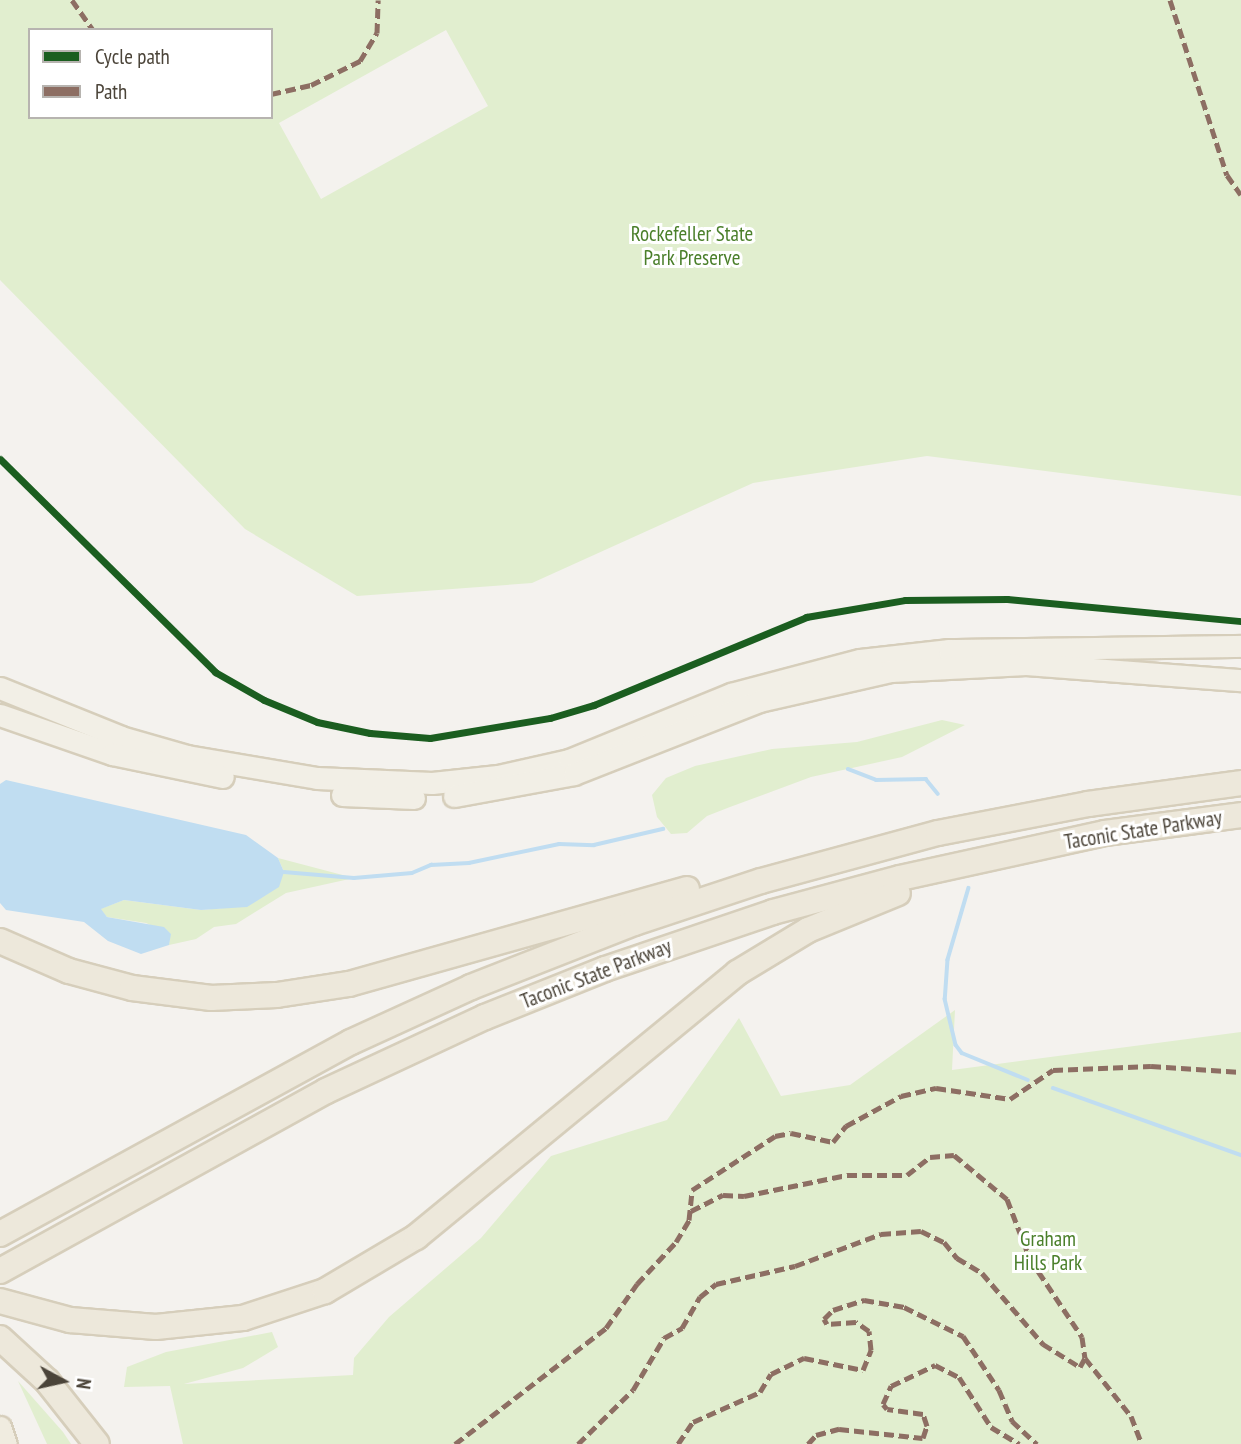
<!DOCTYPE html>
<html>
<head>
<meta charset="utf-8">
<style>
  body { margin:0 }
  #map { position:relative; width:1241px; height:1444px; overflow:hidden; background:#f4f2ee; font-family:"PT Sans Narrow",sans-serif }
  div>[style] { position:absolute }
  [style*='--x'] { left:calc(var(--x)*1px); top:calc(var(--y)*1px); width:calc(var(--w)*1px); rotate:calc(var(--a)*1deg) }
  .green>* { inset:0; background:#e1eecf }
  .water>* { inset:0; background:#c0ddf1 }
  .stream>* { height:3.5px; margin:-1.75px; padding:0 1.75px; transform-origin:1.75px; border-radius:1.75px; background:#c0ddf1 }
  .roads { filter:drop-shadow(2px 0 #d6cebb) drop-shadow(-2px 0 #d6cebb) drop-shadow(0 2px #d6cebb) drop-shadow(0 -2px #d6cebb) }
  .primary>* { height:21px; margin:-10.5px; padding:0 10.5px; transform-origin:10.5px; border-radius:10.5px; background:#f2efe6 }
  .trunk>* { height:21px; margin:-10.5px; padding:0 10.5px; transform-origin:10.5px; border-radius:10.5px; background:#f0ece0 }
  .motorway>* { height:24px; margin:-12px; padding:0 12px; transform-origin:12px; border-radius:12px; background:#ede8db }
  .quiet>* { height:5px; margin-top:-2.5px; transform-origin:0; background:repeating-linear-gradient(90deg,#8d6e63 0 10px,transparent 0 15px) }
  .cycleway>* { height:7px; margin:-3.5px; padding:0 3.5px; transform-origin:3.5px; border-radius:3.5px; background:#1b5e20 }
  span { translate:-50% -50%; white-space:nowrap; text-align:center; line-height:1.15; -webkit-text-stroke:6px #fff; paint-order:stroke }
  .park-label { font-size:21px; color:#4a7f2a }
  .street-label { font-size:21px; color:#4b4439 }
  .legend { position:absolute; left:28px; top:28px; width:245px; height:91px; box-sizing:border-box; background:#fff; border:2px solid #b7b4b0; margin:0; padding:9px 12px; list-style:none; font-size:21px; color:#4b4439 }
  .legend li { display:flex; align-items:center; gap:14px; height:35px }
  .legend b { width:35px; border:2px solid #b7b4b0 }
  .north { position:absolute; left:28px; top:1346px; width:70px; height:70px; -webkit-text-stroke:5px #fff; paint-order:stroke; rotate:98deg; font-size:19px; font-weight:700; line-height:28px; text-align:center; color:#4b4439 }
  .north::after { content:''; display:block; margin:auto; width:24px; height:32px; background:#4b4439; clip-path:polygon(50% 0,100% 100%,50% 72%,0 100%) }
</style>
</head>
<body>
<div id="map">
  <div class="green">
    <div style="clip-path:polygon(evenodd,0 0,1241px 0,1241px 496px,927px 456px,753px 483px,532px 583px,357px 596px,245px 529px,0 280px,0 0,30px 30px,271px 30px,271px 117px,30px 117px,30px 30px,0 0,446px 30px,488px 106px,321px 199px,279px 123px,446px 30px)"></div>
    <div style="clip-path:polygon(942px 720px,965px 725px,902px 757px,811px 777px,730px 807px,707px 816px,687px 833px,671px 834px,657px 817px,652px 795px,666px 778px,695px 766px,772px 749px,857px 742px)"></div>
    <div style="clip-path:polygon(278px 858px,354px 878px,286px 893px,236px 924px,214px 927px,196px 939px,169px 945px,170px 934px,146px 923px,107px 917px,100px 909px,124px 900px,201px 910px,247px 906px,284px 872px)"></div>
    <div style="clip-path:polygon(955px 1010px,952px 1070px,1241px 1032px,1241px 1444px,183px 1444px,170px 1386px,124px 1387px,127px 1367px,166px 1352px,272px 1332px,278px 1347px,243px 1368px,184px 1384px,353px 1375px,354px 1358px,389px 1317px,481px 1238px,551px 1156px,667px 1120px,739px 1018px,781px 1096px,850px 1085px)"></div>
    <div style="clip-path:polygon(18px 1381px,63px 1432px,71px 1444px,47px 1444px)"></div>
  </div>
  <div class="water">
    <div style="clip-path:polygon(6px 780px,246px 835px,278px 858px,284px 872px,279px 887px,247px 907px,201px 910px,124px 900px,101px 909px,107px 917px,164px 927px,171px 934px,169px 945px,141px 954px,108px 941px,84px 922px,6px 910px,0 903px,0 784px)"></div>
  </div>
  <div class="stream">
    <div style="--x:848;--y:769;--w:30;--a:21"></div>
    <div style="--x:876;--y:780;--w:50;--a:-1.1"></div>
    <div style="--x:926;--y:779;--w:19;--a:51"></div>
    <div style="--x:284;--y:872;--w:70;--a:4.9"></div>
    <div style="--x:354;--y:878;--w:58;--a:-4.9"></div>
    <div style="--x:412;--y:873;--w:21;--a:-23"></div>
    <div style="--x:431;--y:865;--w:38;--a:-3"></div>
    <div style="--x:469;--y:863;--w:92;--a:-11.9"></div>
    <div style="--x:559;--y:844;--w:35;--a:2"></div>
    <div style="--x:594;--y:845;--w:71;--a:-13.1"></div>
    <div style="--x:969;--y:888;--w:75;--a:106.3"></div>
    <div style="--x:948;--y:960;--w:39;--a:94"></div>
    <div style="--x:945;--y:999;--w:47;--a:76.6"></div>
    <div style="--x:956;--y:1045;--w:10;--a:53"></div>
    <div style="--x:962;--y:1053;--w:71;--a:22.2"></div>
    <div style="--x:1053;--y:1088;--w:200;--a:19.6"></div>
  </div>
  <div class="roads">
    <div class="primary">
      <div style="--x:0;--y:688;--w:131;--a:22"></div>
      <div style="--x:121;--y:737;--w:69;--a:16.1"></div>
      <div style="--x:187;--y:756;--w:132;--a:9.6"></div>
      <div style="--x:317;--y:778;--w:115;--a:2.5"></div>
      <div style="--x:432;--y:783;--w:66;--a:-6.1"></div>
      <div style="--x:498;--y:776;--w:73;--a:-12.7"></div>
      <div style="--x:569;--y:760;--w:175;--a:-22.2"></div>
      <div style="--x:731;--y:694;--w:133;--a:-14.8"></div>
      <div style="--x:860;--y:660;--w:90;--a:-6.4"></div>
      <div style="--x:949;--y:650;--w:292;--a:-0.8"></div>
      <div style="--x:0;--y:715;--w:119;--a:19.2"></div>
      <div style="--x:112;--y:754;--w:113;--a:11.7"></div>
      <div style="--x:342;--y:795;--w:72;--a:2.4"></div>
      <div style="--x:454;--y:796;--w:122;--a:-10.4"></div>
      <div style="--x:574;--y:774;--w:199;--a:-21.5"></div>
      <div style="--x:759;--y:701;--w:135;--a:-12.8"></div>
      <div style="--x:891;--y:671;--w:135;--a:-3"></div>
      <div style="--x:1026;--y:664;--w:216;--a:4.3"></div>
    </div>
    <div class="trunk">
      <div style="--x:0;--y:1427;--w:18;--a:71"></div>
    </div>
    <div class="motorway">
      <div style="--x:0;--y:941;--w:75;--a:23.5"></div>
      <div style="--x:69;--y:971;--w:65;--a:15.1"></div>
      <div style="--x:132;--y:988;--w:80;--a:7.2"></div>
      <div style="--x:211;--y:998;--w:66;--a:-2.6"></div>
      <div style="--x:277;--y:995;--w:73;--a:-8.7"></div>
      <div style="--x:349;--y:984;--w:351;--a:-15.7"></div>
      <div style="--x:0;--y:1234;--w:400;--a:-28.7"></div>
      <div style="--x:351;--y:1042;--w:132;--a:-24.6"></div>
      <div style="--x:471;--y:987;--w:175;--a:-21.4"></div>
      <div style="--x:634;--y:923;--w:134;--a:-18.3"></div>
      <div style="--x:761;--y:881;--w:183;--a:-15.2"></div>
      <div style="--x:938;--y:833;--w:153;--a:-10.9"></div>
      <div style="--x:1088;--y:804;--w:154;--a:-7.8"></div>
      <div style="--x:0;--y:1271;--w:372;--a:-28.9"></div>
      <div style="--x:326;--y:1091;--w:175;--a:-25"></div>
      <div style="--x:485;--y:1017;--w:129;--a:-21.8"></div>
      <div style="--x:605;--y:969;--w:177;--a:-18.7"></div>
      <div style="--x:773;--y:912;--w:131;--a:-15"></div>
      <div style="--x:900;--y:878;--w:210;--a:-12.4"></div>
      <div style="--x:1105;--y:833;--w:137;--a:-7.5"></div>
      <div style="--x:0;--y:1301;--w:73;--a:15.2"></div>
      <div style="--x:70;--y:1320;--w:86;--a:4.7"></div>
      <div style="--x:156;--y:1327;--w:87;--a:-5.9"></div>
      <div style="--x:243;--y:1318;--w:86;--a:-18.2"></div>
      <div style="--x:325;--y:1291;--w:106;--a:-30.7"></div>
      <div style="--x:416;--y:1237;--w:416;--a:-39.4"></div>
      <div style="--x:737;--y:973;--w:83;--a:-31.2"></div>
      <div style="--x:808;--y:930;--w:97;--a:-22.3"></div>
      <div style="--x:0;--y:1338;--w:64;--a:42.5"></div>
      <div style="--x:47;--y:1381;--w:80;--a:51.6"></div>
    </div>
  </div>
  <div class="quiet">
    <div style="--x:72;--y:0;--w:37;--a:55"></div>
    <div style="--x:1170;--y:0;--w:184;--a:72"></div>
    <div style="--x:1227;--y:175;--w:24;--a:55"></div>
    <div style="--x:271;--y:94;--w:41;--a:-12.7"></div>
    <div style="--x:311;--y:85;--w:55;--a:-26.1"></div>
    <div style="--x:360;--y:61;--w:33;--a:-59"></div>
    <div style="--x:377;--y:33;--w:33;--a:-88"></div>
    <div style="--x:691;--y:1211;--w:36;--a:-27"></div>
    <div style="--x:723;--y:1195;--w:21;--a:3"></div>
    <div style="--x:744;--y:1196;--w:105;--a:-11.5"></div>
    <div style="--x:847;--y:1175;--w:60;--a:0"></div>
    <div style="--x:907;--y:1175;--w:29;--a:-38"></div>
    <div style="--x:930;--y:1157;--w:24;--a:-5"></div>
    <div style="--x:954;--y:1155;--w:69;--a:39.7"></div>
    <div style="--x:1007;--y:1199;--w:64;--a:69"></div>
    <div style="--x:1030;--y:1259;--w:94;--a:56.3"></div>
    <div style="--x:1082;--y:1337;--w:21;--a:82"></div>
    <div style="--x:1085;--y:1358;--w:74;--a:51.6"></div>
    <div style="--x:1131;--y:1416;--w:30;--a:69"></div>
    <div style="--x:455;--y:1444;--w:190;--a:-37.5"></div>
    <div style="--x:606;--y:1328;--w:54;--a:-54.8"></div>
    <div style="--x:637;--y:1284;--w:57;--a:-47.1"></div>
    <div style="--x:676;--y:1242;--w:26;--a:-59"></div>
    <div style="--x:689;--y:1220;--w:30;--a:-84"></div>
    <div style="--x:692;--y:1190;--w:99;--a:-33"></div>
    <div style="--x:775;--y:1136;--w:16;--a:-11"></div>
    <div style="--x:791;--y:1133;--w:43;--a:12.1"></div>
    <div style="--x:833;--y:1142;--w:21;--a:-51"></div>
    <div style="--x:846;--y:1126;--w:63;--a:-28.6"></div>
    <div style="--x:901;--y:1096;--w:36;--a:-13"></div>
    <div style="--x:936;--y:1088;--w:75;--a:8.5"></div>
    <div style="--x:1010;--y:1099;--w:52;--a:-34"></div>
    <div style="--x:1053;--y:1070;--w:98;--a:-2.3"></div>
    <div style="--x:1151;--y:1066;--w:90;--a:3.8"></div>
    <div style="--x:578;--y:1444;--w:77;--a:-44.5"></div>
    <div style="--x:633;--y:1390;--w:61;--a:-59.2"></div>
    <div style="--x:664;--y:1338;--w:21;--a:-29"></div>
    <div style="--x:682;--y:1328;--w:36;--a:-60"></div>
    <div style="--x:700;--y:1297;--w:21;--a:-39"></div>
    <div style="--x:716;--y:1284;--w:81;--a:-12.8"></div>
    <div style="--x:795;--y:1266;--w:92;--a:-20.4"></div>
    <div style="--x:881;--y:1234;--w:40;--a:-4.3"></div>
    <div style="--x:921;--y:1231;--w:25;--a:26"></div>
    <div style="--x:944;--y:1242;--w:21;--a:51"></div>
    <div style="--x:957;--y:1258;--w:29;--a:31"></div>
    <div style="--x:982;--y:1273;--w:94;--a:49.3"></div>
    <div style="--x:1043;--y:1344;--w:44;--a:31.9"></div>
    <div style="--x:1080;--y:1367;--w:10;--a:-61"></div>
    <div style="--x:678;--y:1444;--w:27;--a:-56"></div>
    <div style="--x:693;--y:1422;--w:73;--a:-24.1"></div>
    <div style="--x:760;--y:1392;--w:21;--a:-59"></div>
    <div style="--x:771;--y:1374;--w:37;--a:-26"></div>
    <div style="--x:804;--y:1358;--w:60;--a:11.5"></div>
    <div style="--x:863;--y:1370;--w:22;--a:-68"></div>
    <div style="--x:871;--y:1350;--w:19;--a:-96"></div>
    <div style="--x:869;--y:1331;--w:16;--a:-145"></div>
    <div style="--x:856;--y:1322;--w:29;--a:176"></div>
    <div style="--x:827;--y:1324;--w:6;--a:-121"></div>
    <div style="--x:824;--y:1319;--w:13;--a:-45"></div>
    <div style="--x:833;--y:1310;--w:33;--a:-18"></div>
    <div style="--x:864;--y:1300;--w:41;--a:9.9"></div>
    <div style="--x:904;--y:1307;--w:66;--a:26.2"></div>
    <div style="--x:963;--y:1336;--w:65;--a:56.3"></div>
    <div style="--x:999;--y:1390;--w:34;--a:67"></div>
    <div style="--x:1012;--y:1421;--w:34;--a:43"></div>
    <div style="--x:808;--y:1444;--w:12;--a:-48"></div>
    <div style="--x:816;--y:1435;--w:24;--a:-15"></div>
    <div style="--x:839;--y:1429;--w:84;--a:6.1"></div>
    <div style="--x:923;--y:1438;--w:13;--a:-72"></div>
    <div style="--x:927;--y:1426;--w:13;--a:-108"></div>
    <div style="--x:923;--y:1414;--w:36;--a:-172"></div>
    <div style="--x:887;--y:1409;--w:6;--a:-129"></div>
    <div style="--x:883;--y:1404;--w:20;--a:-66"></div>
    <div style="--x:891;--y:1386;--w:49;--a:-25.5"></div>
    <div style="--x:935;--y:1365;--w:27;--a:27"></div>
    <div style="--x:959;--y:1377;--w:59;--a:57.4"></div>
    <div style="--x:991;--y:1427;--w:33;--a:31"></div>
  </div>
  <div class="cycleway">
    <div style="--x:0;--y:459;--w:303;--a:44.7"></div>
    <div style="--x:215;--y:672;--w:56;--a:29.7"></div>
    <div style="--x:264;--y:700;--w:57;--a:22.5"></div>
    <div style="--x:317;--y:722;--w:54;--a:11.7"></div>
    <div style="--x:370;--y:733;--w:60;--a:4.8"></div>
    <div style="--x:430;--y:738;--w:122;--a:-9.5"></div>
    <div style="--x:550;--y:718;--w:46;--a:-16.5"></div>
    <div style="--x:594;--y:705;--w:230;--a:-22.5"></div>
    <div style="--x:806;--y:617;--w:100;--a:-9.7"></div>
    <div style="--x:905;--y:600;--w:102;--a:-0.6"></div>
    <div style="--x:1007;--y:599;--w:235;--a:5.4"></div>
  </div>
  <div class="park-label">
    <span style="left:692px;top:246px">Rockefeller State<br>Park Preserve</span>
    <span style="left:1048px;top:1251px">Graham<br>Hills Park</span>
  </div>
  <div class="street-label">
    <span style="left:1143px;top:830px;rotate:-9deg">Taconic State Parkway</span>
    <span style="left:596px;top:974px;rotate:-21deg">Taconic State Parkway</span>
  </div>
  <ul class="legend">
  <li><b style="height:9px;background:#1b5e20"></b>Cycle path</li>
  <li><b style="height:9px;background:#8d6e63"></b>Path</li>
  </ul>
  <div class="north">N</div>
</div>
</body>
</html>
